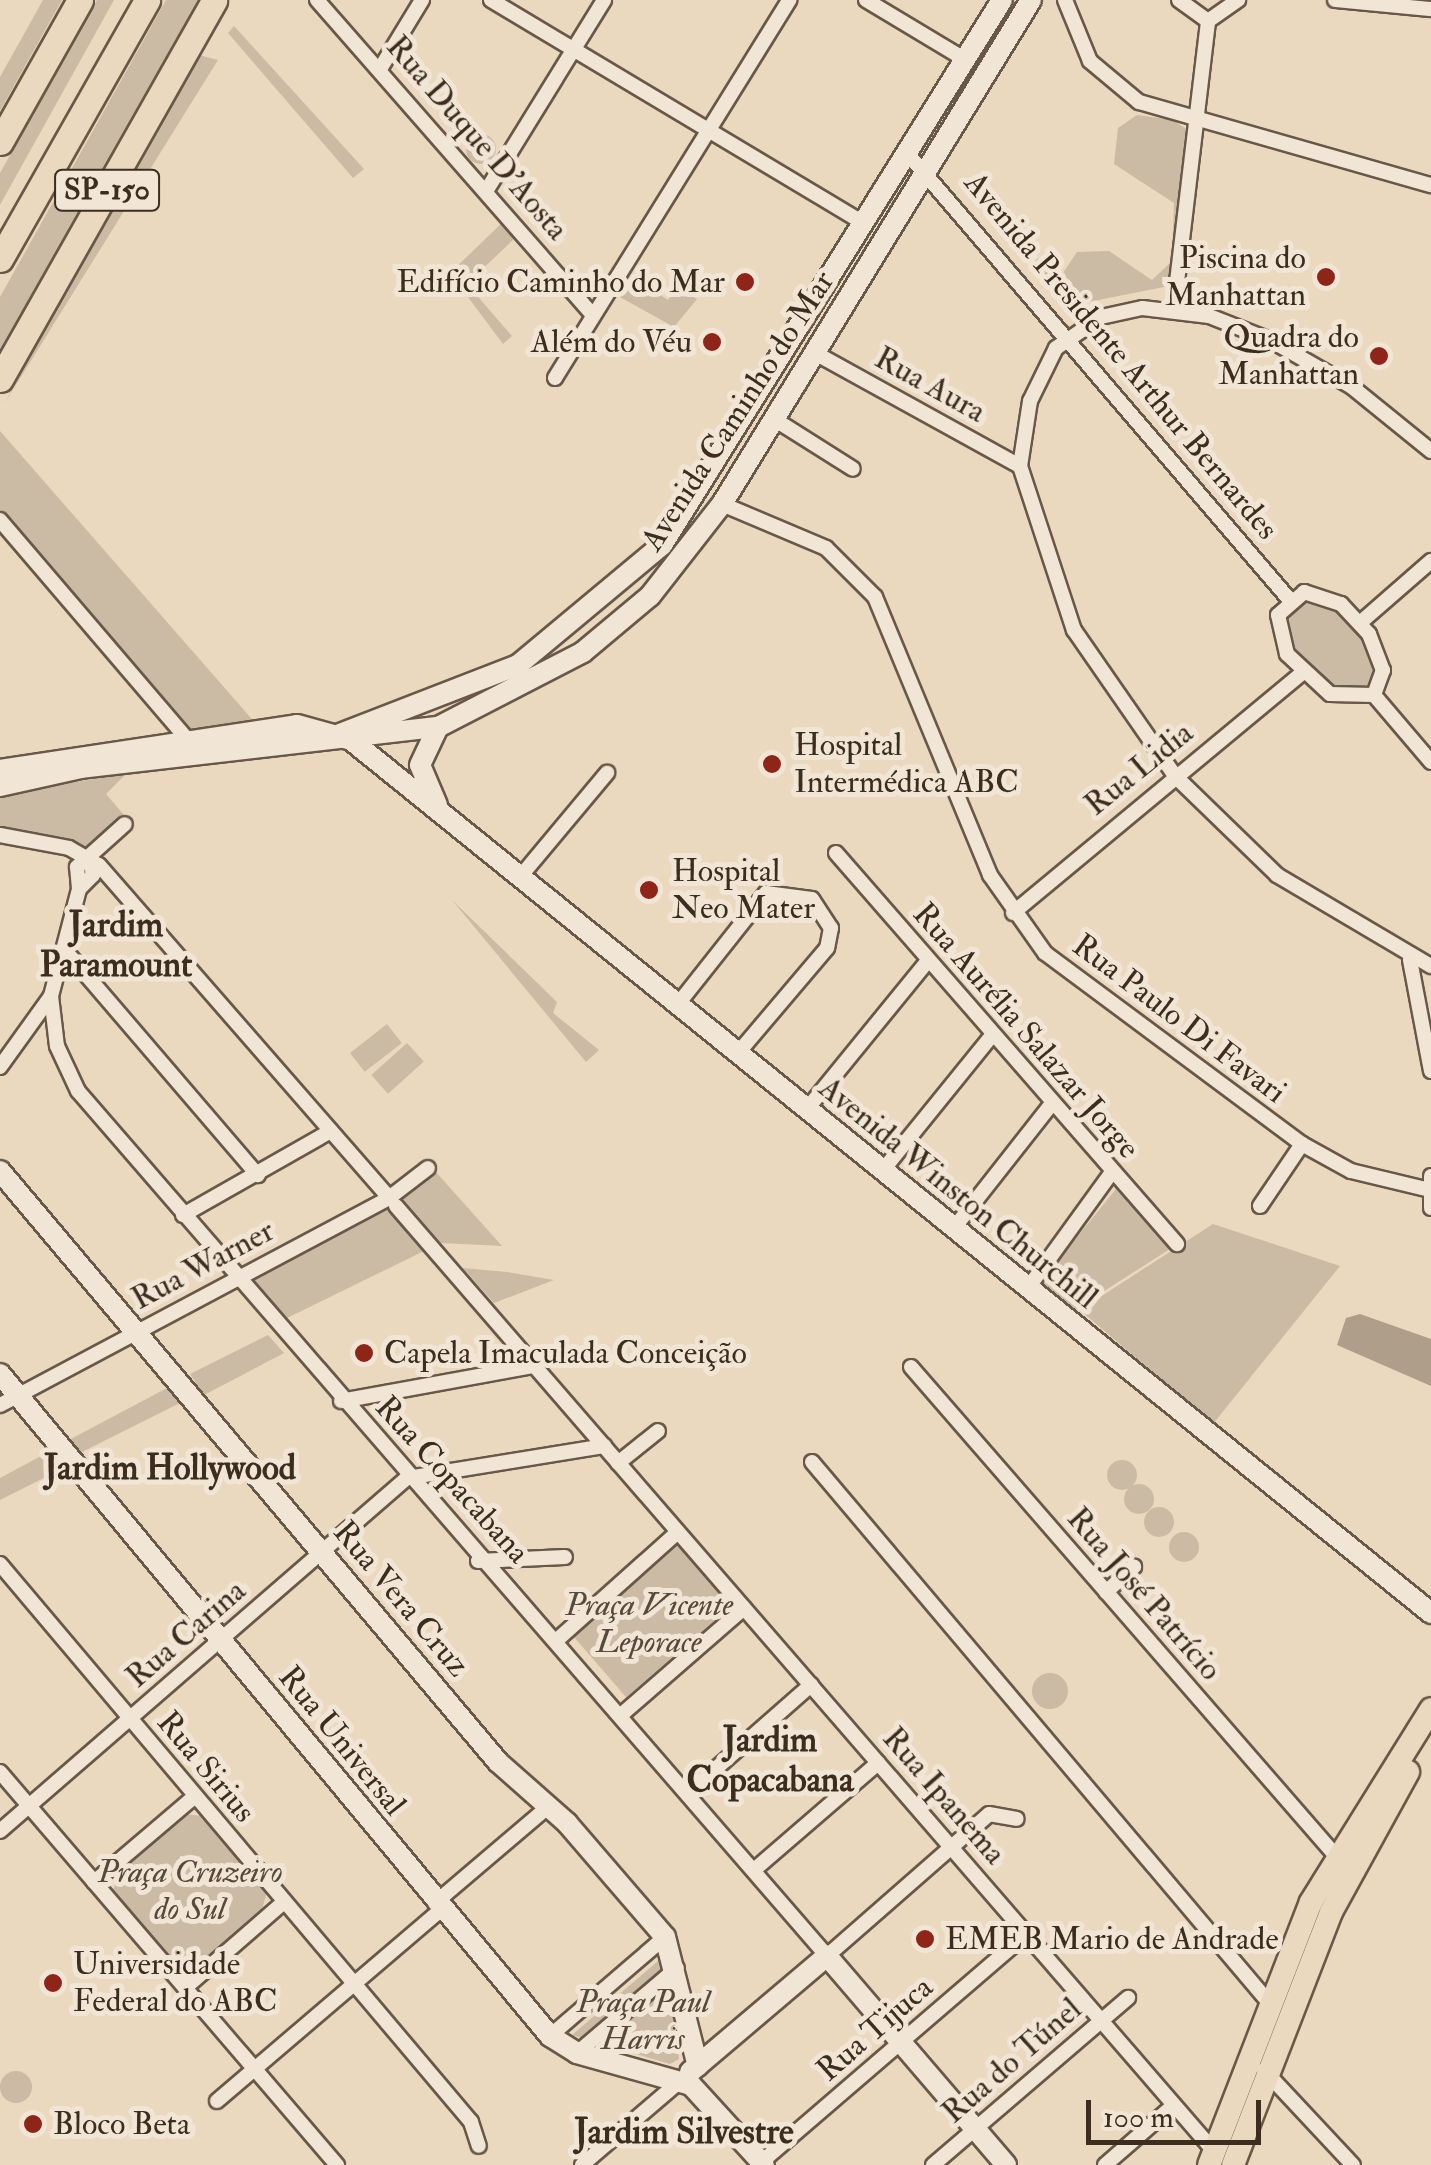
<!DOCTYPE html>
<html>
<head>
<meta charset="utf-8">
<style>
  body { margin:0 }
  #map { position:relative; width:1431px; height:2165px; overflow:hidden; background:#ead8bf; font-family:"IM FELL Double Pica",serif }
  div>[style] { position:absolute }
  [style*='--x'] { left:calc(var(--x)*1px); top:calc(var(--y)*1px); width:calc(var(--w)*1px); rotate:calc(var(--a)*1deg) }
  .green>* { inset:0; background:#ccbba4; transform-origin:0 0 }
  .round { border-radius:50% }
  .water>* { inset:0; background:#af9e89 }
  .roads { filter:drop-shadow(2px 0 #685847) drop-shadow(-2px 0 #685847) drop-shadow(0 2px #685847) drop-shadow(0 -2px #685847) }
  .street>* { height:14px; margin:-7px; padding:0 7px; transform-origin:7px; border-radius:7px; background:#f1e6d5 }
  .secondary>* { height:20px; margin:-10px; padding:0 10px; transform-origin:10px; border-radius:10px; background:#f1e6d5 }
  .primary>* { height:22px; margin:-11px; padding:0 11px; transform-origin:11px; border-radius:11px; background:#ead8bf }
  .highway>* { height:25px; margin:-12.5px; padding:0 12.5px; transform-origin:12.5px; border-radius:12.5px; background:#ead8bf }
  .dots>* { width:28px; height:28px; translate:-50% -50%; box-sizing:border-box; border:5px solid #f1e6d5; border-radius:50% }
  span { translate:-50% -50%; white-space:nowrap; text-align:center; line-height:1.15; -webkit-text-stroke:10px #f1e6d5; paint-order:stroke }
  .shield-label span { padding:2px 8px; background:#f1e6d5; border:2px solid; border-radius:8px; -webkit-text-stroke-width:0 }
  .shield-label { font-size:30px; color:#3c2d1f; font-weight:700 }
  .street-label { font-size:32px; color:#3c2d1f }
  .poi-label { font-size:32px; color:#3c2d1f }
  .right { translate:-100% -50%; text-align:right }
  .left { translate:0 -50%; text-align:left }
  .park-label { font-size:32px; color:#59493a; font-style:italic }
  .neighbourhood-label { font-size:35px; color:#3c2d1f; font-weight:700 }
  .scale { position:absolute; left:1086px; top:2100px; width:175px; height:45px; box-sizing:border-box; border:5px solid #3c2d1f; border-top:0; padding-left:12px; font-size:30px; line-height:35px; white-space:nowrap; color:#3c2d1f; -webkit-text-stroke:8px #f1e6d5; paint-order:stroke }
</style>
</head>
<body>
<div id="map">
  <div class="green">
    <div style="clip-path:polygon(43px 0,62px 0,0 111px,0 77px)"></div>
    <div style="clip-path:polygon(97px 0,114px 0,0 205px,0 173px)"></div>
    <div style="clip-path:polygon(166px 0,198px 0,0 351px,0 297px)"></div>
    <div style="clip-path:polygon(234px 26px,364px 169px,353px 178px,228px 33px)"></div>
    <div style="clip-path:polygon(199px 55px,218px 60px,4px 404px)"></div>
    <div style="clip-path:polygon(1137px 115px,1173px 120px,1198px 137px,1184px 283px,1063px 307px,1014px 244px,1063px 273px,1077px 252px,1109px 251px,1152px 280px,1172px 261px,1174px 203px,1114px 164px,1118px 128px)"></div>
    <div class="round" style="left:466px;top:134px;width:30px;height:30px"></div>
    <div style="clip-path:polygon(505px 220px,518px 235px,467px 284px,512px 336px,503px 344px,450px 273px)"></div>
    <div style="clip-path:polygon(630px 276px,668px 300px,677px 287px,697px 299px,674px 327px,618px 296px)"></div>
    <div style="clip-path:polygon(0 431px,258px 726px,191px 734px,0 510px)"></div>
    <div style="clip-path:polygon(1308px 599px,1335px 609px,1371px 648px,1373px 694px,1337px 693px,1293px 651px,1287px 617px)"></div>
    <div style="clip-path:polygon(126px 774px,106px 794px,124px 815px,85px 847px,0 830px,0 794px)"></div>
    <div style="clip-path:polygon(452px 900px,557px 1002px,553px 1013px,599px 1050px,586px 1062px)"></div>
    <div style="left:387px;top:1024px;width:24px;height:47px;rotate:52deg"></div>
    <div style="left:407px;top:1043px;width:25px;height:48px;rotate:48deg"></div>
    <div style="clip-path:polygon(435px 1171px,502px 1246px,441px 1243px,402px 1199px)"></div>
    <div style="clip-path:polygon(1116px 1189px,1173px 1247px,1073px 1311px,1039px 1284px)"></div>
    <div style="clip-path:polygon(388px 1206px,424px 1251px,283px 1320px,248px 1280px)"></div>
    <div style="clip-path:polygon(1213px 1224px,1340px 1266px,1213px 1424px,1080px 1310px)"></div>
    <div style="clip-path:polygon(463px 1268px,507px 1272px,554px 1280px,494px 1303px)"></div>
    <div style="clip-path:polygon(268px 1335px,284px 1353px,204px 1395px,190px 1374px)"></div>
    <div style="clip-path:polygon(167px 1388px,180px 1403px,80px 1453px,67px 1441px)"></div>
    <div style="clip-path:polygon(43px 1455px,54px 1473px,0 1500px,0 1478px)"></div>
    <div class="round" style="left:1107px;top:1460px;width:30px;height:30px"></div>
    <div class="round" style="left:1124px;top:1484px;width:30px;height:30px"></div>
    <div class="round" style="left:1144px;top:1507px;width:30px;height:30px"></div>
    <div class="round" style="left:1169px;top:1532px;width:30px;height:30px"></div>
    <div style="left:679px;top:1540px;width:84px;height:143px;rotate:49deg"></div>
    <div class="round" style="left:1032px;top:1673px;width:36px;height:36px"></div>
    <div style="clip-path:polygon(184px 1814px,203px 1816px,267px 1891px,262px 1910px,199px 1966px,178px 1969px,113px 1892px,118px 1872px)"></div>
    <div style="clip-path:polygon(665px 1955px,679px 2059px,670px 2064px,572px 2035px)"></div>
    <div class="round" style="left:0;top:2071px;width:32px;height:32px"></div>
  </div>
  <div class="water">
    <div style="clip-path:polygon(1360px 1314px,1431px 1339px,1431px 1386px,1337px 1345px,1346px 1318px)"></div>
  </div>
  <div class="roads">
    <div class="street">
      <div style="--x:317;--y:0;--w:417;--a:48.8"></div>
      <div style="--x:491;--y:0;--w:436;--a:30.9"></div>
      <div style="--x:866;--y:0;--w:117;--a:31"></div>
      <div style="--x:1065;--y:0;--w:66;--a:67.7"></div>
      <div style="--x:1090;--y:61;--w:64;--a:39.9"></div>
      <div style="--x:1139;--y:102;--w:304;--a:15.9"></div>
      <div style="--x:1179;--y:0;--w:36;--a:36"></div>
      <div style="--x:1208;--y:21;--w:37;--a:-35"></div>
      <div style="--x:1335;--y:0;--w:96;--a:5.4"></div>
      <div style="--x:380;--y:69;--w:81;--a:-58.7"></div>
      <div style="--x:908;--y:154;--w:584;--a:49.44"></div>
      <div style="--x:488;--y:188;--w:221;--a:-58.3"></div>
      <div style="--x:1174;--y:307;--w:288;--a:-83.2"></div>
      <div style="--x:815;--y:353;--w:234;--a:28.9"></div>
      <div style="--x:555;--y:378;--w:445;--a:-58.2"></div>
      <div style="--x:774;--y:419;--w:93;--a:32.3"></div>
      <div style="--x:1431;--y:451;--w:102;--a:-141"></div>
      <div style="--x:1352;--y:387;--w:95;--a:-150.2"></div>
      <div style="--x:1270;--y:340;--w:66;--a:-158.5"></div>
      <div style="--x:1209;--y:316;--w:67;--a:-173.2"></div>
      <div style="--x:1142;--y:308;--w:42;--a:167.6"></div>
      <div style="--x:1101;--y:317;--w:55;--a:145.4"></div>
      <div style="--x:1056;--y:348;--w:59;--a:116.1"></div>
      <div style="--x:1030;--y:401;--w:66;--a:98.7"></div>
      <div style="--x:1020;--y:466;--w:173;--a:71.8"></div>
      <div style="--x:1074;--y:630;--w:178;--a:55.3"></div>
      <div style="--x:1175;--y:776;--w:142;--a:44.1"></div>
      <div style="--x:1277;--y:875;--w:179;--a:30.6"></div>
      <div style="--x:722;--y:504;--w:113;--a:22.9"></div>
      <div style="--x:826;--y:548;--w:69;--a:45"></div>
      <div style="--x:875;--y:597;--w:301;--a:67.5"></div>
      <div style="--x:990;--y:875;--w:95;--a:54.8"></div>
      <div style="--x:1045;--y:953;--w:320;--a:36.6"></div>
      <div style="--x:1302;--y:1144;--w:56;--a:28.9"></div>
      <div style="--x:1351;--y:1171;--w:77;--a:13.5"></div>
      <div style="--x:0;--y:520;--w:287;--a:49.5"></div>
      <div style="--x:1304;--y:592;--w:39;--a:18"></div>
      <div style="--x:1341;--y:604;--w:41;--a:47"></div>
      <div style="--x:1369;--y:634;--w:39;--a:69"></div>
      <div style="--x:1383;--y:670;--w:27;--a:110"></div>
      <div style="--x:1374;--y:695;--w:44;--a:-178.7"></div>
      <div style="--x:1330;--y:694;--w:59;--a:-137.1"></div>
      <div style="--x:1287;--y:654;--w:40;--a:-103"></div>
      <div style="--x:1278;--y:615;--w:35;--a:-41"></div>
      <div style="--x:1361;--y:622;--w:93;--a:-41.1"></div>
      <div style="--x:1374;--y:695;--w:88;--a:49.6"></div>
      <div style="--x:0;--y:835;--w:70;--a:10.7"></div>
      <div style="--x:69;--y:848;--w:34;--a:30"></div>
      <div style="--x:99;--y:865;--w:442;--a:48.9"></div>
      <div style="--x:836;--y:853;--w:519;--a:48.91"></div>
      <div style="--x:520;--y:877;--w:136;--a:-50.1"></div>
      <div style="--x:79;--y:889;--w:22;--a:-95"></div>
      <div style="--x:77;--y:867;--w:64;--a:-41.9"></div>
      <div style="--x:1013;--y:913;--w:376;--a:-39.7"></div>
      <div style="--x:64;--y:949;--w:298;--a:49.4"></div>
      <div style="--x:1410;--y:960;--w:113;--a:79.3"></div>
      <div style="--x:51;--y:996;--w:50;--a:83.2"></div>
      <div style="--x:57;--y:1046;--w:50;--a:65"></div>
      <div style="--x:78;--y:1091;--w:1144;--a:49.11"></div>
      <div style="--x:827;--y:1956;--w:215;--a:-41.2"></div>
      <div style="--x:989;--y:1814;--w:28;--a:10"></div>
      <div style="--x:678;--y:1004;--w:142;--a:-51.6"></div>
      <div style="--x:766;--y:893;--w:46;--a:7.4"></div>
      <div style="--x:812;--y:899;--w:35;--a:57"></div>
      <div style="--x:831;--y:928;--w:20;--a:101"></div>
      <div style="--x:827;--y:948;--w:138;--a:130.3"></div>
      <div style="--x:0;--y:1067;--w:87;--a:-54.3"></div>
      <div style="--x:51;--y:996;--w:111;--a:-75.3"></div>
      <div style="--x:79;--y:889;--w:20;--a:-45"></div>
      <div style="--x:93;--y:875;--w:17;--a:-100"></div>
      <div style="--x:807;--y:1109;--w:190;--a:-50.8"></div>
      <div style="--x:883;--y:1170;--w:169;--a:-51"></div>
      <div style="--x:1431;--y:1176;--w:32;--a:90"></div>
      <div style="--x:396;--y:1206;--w:1250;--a:49.12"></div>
      <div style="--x:1260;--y:1206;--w:75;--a:-55.9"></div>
      <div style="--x:183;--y:1215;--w:170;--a:-29.6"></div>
      <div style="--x:954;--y:1228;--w:155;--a:-51.8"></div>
      <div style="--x:1028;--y:1288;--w:143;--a:-54.1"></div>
      <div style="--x:911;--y:1367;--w:648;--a:49.01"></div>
      <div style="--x:341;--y:1401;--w:196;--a:-10.3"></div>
      <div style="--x:0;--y:1405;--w:441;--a:-28"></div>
      <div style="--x:389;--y:1198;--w:49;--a:-37.6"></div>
      <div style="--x:812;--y:1462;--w:711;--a:49.79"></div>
      <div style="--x:618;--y:1463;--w:51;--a:-38.7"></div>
      <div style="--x:478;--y:1561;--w:87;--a:-2.6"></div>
      <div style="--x:0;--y:1564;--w:730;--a:49.83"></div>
      <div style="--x:471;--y:2122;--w:25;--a:72"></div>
      <div style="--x:1106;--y:1592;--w:38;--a:-42"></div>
      <div style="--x:557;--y:1640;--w:162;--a:-41.8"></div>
      <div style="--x:621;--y:1715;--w:163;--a:-41"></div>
      <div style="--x:0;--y:1772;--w:518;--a:49.39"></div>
      <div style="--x:688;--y:1793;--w:164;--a:-41.3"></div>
      <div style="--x:0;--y:1831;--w:539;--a:-40.94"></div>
      <div style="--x:407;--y:1478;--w:200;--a:-9.2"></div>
      <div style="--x:754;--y:1870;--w:164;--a:-40.8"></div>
      <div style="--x:94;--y:1882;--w:133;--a:-40.4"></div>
      <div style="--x:435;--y:1903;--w:150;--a:-40.4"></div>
      <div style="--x:185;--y:1988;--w:131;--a:-41"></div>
      <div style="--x:550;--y:2036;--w:152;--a:-40.7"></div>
      <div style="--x:577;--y:2053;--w:131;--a:-40.4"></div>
      <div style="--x:1264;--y:2070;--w:130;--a:46.9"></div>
      <div style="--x:217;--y:2101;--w:294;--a:-40.5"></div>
      <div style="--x:582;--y:2165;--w:130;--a:-40.6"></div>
      <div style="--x:758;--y:2165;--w:355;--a:-40.7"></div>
      <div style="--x:933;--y:2165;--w:257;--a:-40.6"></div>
      <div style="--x:1105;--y:2165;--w:91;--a:-41"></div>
    </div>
    <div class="secondary">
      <div style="--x:340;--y:734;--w:191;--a:-21.2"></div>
      <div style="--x:518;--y:665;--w:187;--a:-39.8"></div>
      <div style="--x:662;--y:545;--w:642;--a:-58.04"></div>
      <div style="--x:0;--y:770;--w:300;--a:-8.6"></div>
      <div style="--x:297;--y:725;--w:56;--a:15.5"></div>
      <div style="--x:351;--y:740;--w:1389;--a:38.95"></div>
      <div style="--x:0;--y:786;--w:83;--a:-12.5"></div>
      <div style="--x:81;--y:768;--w:359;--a:-6.6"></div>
      <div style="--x:438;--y:727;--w:163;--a:-27.3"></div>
      <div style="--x:583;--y:652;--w:87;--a:-39.9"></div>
      <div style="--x:650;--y:596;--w:117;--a:-52"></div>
      <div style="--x:722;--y:504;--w:591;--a:-58.49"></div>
      <div style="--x:437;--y:805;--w:43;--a:-113"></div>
      <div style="--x:420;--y:765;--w:42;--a:-64.7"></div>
      <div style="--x:0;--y:1171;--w:773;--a:49.88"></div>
      <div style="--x:498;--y:1762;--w:92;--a:41.5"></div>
      <div style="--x:567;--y:1823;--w:150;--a:49.3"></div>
      <div style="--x:665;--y:1937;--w:133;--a:75.7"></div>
      <div style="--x:0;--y:1374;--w:861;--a:50.28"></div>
      <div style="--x:550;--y:2036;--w:32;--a:32"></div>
      <div style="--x:577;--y:2053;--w:118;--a:15.7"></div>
      <div style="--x:691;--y:2085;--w:108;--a:47.6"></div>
      <div style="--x:690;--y:2072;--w:180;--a:-40.3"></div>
      <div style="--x:827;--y:1956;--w:275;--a:49.4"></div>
    </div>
    <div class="primary">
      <div style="--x:1209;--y:2165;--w:282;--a:-68.8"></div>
      <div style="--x:1311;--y:1902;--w:227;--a:-58.1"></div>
      <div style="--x:1233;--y:2165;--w:271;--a:-68.8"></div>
      <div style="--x:1331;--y:1912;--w:160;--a:-61.2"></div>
    </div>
    <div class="highway">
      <div style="--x:0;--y:142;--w:163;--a:-60.6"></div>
      <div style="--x:0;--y:259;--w:298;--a:-60.4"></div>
      <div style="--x:0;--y:379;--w:435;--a:-60.5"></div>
    </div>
  </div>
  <div class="dots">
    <div style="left:1326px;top:277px;background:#8f2418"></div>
    <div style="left:745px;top:282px;background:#8f2418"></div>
    <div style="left:712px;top:342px;background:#8f2418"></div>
    <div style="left:1379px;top:356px;background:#8f2418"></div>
    <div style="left:772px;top:764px;background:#8f2418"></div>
    <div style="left:649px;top:890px;background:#8f2418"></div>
    <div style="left:364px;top:1353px;background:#8f2418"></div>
    <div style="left:925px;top:1939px;background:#8f2418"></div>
    <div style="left:53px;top:1983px;background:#8f2418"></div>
    <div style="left:33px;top:2124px;background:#8f2418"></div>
  </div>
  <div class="shield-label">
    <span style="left:107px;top:190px">SP-150</span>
  </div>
  <div class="street-label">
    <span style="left:477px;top:138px;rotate:49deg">Rua Duque D'Aosta</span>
    <span style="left:1121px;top:356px;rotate:50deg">Avenida Presidente Arthur Bernardes</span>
    <span style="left:930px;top:385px;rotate:29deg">Rua Aura</span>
    <span style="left:738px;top:411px;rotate:-57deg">Avenida Caminho do Mar</span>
    <span style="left:1139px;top:769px;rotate:-39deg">Rua Lidia</span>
    <span style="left:1179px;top:1019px;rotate:37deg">Rua Paulo Di Favari</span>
    <span style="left:1026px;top:1031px;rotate:49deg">Rua Aurélia Salazar Jorge</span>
    <span style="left:958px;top:1193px;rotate:39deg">Avenida Winston Churchill</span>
    <span style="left:203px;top:1265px;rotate:-28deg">Rua Warner</span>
    <span style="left:452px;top:1480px;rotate:48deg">Rua Copacabana</span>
    <span style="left:1144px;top:1594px;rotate:49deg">Rua José Patrício</span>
    <span style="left:401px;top:1599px;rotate:50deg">Rua Vera Cruz</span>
    <span style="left:186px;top:1634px;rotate:-41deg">Rua Carina</span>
    <span style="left:342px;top:1741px;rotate:51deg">Rua Universal</span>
    <span style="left:206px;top:1767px;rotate:50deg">Rua Sirius</span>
    <span style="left:944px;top:1796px;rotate:49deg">Rua Ipanema</span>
    <span style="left:875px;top:2029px;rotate:-41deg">Rua Tijuca</span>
    <span style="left:1012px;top:2061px;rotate:-41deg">Rua do Túnel</span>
  </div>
  <div class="poi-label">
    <span class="right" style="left:1306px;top:277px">Piscina do<br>Manhattan</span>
    <span class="right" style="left:725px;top:282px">Edifício Caminho do Mar</span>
    <span class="right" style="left:1359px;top:356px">Quadra do<br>Manhattan</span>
    <span class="right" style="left:692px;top:342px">Além do Véu</span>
    <span class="left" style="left:794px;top:764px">Hospital<br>Intermédica ABC</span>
    <span class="left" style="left:672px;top:890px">Hospital<br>Neo Mater</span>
    <span class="left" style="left:384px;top:1353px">Capela Imaculada Conceição</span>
    <span class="left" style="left:945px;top:1939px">EMEB Mario de Andrade</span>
    <span class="left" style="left:73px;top:1983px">Universidade<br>Federal do ABC</span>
    <span class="left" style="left:53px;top:2124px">Bloco Beta</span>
  </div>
  <div class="park-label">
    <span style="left:649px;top:1624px">Praça Vicente<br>Leporace</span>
    <span style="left:190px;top:1891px">Praça Cruzeiro<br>do Sul</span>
    <span style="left:643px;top:2021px">Praça Paul<br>Harris</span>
  </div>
  <div class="neighbourhood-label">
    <span style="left:116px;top:945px">Jardim<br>Paramount</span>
    <span style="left:170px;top:1468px">Jardim Hollywood</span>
    <span style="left:770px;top:1760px">Jardim<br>Copacabana</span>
    <span style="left:684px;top:2132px">Jardim Silvestre</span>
  </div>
  <div class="scale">100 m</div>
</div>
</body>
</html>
